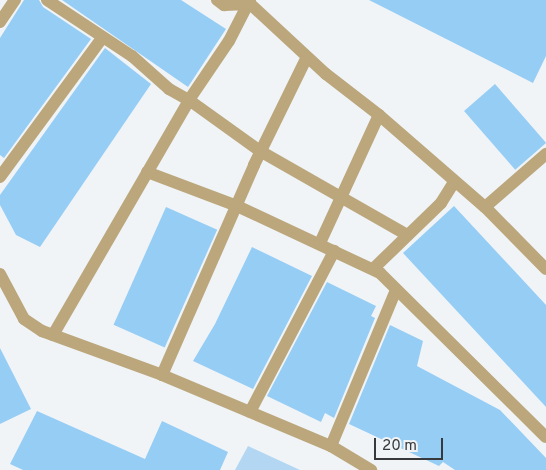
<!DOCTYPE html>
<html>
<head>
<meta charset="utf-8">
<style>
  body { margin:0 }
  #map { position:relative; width:546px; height:470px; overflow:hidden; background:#f0f4f7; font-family:Overpass,sans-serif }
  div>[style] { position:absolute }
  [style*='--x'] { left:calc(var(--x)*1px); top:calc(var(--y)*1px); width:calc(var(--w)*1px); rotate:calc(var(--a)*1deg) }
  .green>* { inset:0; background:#b3d7f2 }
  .building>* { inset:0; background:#96cdf5; transform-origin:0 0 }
  .minor>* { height:12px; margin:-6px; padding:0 6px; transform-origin:6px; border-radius:6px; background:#bca77c }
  span { translate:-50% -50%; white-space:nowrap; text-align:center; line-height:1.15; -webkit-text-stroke:4px #f0f4f7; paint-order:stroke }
  .scale { position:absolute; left:374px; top:438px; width:69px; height:22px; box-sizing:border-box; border:2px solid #37393a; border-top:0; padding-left:6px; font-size:15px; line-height:18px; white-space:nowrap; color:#37393a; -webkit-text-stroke:4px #f0f4f7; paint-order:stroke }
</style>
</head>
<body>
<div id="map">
  <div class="green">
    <div style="clip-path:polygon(248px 446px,300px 470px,235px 470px)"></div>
  </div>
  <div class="building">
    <div style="clip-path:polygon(24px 0,39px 0,43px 7px,91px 39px,4px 158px,0 155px,0 38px)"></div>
    <div style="clip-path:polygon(62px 0,181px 0,226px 29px,188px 87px)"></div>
    <div style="clip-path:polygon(369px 0,546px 0,546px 56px,533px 83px)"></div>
    <div style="clip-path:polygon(105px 48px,151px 84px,40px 247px,16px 235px,0 205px,0 195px)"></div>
    <div style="left:495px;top:84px;width:78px;height:41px;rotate:49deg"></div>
    <div style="clip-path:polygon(454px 206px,546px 305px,546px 407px,403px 253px)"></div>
    <div style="left:166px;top:207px;width:56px;height:129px;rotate:24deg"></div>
    <div style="clip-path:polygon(252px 247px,312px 276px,253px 389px,193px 361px,215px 324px)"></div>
    <div style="clip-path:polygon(327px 282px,376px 306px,371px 316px,375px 318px,334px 418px,325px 413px,321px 422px,267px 396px)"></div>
    <div style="clip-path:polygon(390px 325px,423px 341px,417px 366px,500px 410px,546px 458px,546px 470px,455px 470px,443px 462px,439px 466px,349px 424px)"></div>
    <div style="clip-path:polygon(0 348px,31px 409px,0 424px)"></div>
    <div style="clip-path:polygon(37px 411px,145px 459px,162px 421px,228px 452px,220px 470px,23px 470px,10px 464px)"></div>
  </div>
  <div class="minor">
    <div style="--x:47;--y:0;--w:102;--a:33.4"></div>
    <div style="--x:132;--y:56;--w:50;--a:41.7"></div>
    <div style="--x:169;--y:89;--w:23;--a:29"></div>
    <div style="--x:189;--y:100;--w:87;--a:35.7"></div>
    <div style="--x:260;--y:151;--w:169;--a:29.7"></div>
    <div style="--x:217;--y:0;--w:9;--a:36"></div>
    <div style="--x:224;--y:5;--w:25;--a:-2"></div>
    <div style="--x:246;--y:0;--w:109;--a:42.8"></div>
    <div style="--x:326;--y:74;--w:67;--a:37.7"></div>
    <div style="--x:379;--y:115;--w:140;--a:41"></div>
    <div style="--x:485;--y:207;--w:87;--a:45.5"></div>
    <div style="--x:0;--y:22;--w:27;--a:-56"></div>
    <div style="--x:147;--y:172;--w:96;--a:20.7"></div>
    <div style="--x:237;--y:206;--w:158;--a:25.1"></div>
    <div style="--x:380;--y:273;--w:233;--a:44.7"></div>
    <div style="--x:0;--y:177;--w:172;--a:-53.7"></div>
    <div style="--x:485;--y:207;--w:81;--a:-41"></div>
    <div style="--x:320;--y:243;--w:141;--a:-65.3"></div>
    <div style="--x:373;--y:269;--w:95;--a:-44.1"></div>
    <div style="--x:441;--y:203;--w:25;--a:-58"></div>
    <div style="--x:0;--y:274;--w:51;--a:61.9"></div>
    <div style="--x:24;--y:319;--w:22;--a:34"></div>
    <div style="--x:42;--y:331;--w:128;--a:20.1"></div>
    <div style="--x:162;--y:375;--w:183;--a:22.8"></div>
    <div style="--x:331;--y:446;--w:47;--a:31"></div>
    <div style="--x:53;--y:335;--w:272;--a:-59.9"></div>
    <div style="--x:189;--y:100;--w:71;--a:-55.9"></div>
    <div style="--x:229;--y:41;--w:46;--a:-62.9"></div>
    <div style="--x:162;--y:375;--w:229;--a:-66.3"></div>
    <div style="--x:254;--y:165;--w:120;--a:-63.9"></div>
    <div style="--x:250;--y:412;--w:182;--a:-62.4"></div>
    <div style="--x:331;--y:446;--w:169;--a:-67.4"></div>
  </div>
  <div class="scale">20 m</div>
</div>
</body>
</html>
